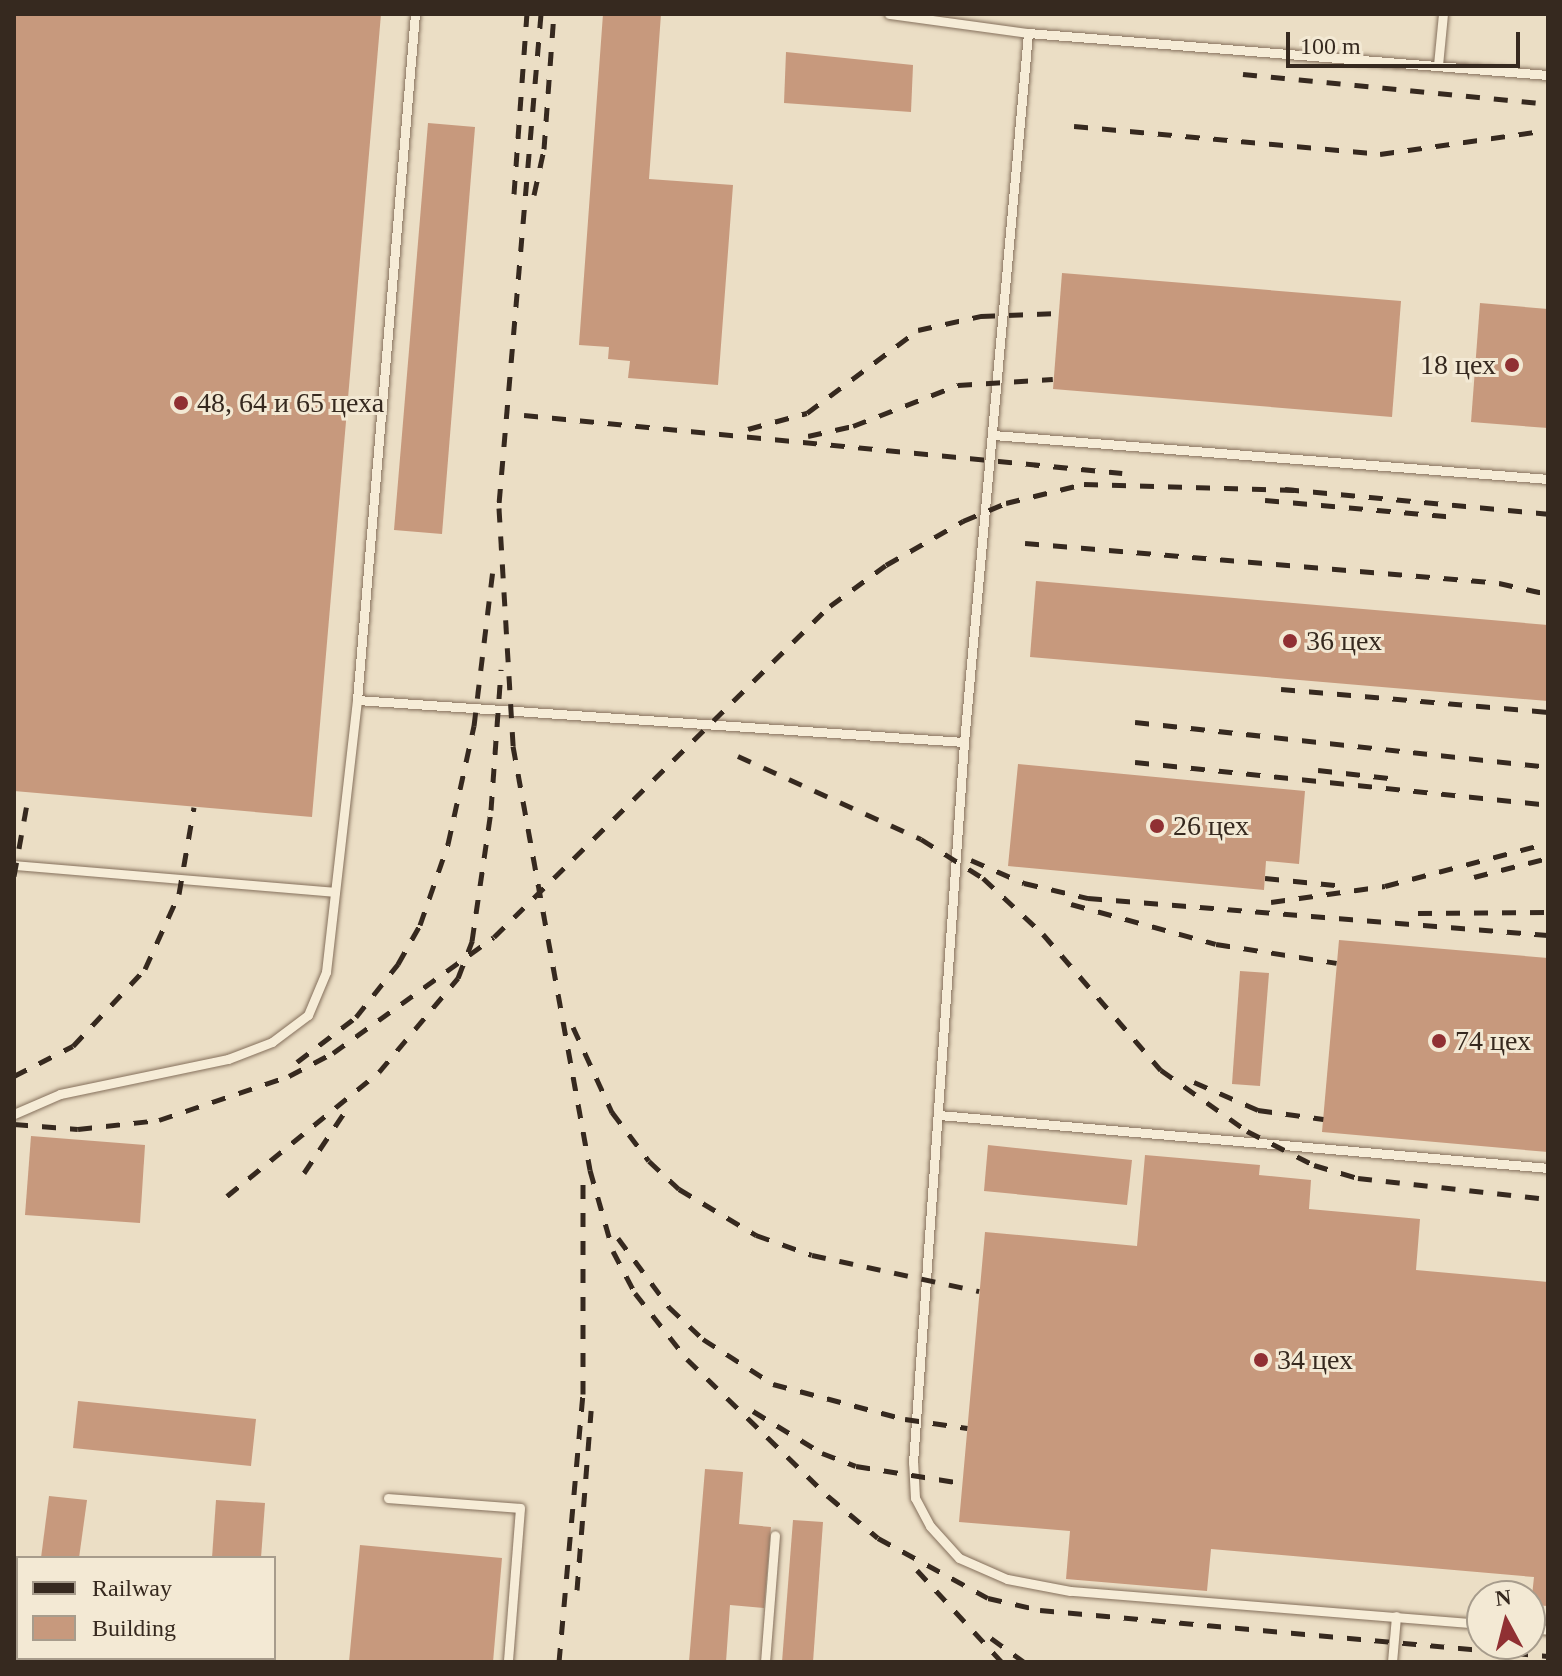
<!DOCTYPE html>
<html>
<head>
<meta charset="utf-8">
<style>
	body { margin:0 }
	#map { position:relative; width:1562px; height:1676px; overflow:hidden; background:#ebdec5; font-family:"Times New Roman",serif }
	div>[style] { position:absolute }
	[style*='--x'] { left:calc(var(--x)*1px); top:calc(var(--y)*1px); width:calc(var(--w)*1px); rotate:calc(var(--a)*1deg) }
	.building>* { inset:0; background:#c7997d }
	.roads { filter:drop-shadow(0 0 2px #85705c) drop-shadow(0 0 2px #85705c) }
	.service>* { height:9px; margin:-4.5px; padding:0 4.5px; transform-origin:4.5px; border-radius:4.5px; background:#f6ecd7 }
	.rail>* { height:5px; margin-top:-2.5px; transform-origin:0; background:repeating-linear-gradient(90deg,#36291f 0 14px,transparent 0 28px) }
	.dots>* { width:22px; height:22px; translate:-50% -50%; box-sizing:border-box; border:4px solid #f3e9d4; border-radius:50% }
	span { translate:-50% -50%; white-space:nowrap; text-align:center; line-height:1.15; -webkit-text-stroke:6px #f3e9d4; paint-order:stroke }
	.poi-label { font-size:28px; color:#36291f }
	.right { translate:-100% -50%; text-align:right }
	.left { translate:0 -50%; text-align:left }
	.frame { position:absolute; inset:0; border:16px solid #36291f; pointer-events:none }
	.legend { position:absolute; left:16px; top:1556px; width:260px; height:104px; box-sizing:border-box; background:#f3e9d4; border:2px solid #a79c8c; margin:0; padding:10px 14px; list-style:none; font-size:24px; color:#36291f }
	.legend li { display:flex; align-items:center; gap:16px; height:40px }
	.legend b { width:40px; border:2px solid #a79c8c }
	.north { position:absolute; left:1466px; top:1580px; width:80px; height:80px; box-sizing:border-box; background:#f3e9d4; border:2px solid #a79c8c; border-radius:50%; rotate:353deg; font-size:22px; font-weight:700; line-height:32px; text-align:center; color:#36291f }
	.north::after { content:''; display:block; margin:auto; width:28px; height:36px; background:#903033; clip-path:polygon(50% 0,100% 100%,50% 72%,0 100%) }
	.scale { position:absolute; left:1286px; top:32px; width:234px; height:36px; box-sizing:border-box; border:4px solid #36291f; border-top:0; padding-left:10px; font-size:24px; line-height:28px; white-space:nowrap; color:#36291f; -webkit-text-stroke:6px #f3e9d4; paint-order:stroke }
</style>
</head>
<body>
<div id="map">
	<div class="building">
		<div style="clip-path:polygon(14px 14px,381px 14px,312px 817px,14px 791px)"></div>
		<div style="clip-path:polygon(603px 14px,661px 14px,649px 179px,733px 185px,718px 385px,628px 378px,630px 361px,608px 359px,609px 347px,579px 345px)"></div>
		<div style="clip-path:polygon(786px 52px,913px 65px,911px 112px,784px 103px)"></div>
		<div style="clip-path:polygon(428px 123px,475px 127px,442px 534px,394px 530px)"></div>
		<div style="clip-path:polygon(1062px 273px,1401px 301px,1392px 417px,1053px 389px)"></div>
		<div style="clip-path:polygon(1480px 303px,1548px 309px,1548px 428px,1471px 422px)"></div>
		<div style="clip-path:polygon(1036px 581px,1548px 625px,1548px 701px,1030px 657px)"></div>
		<div style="clip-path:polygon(1018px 764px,1305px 791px,1299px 864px,1266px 861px,1264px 890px,1008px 866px)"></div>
		<div style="clip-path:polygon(1339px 940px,1548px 958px,1548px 1152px,1322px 1132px)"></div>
		<div style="clip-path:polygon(1240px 971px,1269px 973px,1260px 1086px,1232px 1084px)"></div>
		<div style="clip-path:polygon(31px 1136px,145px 1145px,140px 1223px,25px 1215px)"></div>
		<div style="clip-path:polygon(988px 1145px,1132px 1160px,1127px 1205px,984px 1191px)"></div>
		<div style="clip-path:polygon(1145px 1155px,1260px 1165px,1259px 1175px,1311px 1180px,1309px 1209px,1420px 1219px,1416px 1270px,1548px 1282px,1548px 1606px,1531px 1605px,1534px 1577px,1211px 1549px,1207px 1591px,1066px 1579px,1070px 1531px,959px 1522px,985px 1232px,1137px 1246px)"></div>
		<div style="clip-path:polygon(78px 1401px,256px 1419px,251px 1466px,73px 1448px)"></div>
		<div style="clip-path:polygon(705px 1469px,743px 1472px,739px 1524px,771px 1527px,764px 1608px,730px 1605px,726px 1662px,689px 1662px)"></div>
		<div style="clip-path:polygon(49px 1496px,87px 1500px,79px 1558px,41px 1558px)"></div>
		<div style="clip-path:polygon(216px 1500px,265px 1503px,261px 1558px,212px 1558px)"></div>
		<div style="clip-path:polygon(793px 1520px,823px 1522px,813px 1662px,782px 1662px)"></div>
		<div style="clip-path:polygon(360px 1545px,502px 1558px,493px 1662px,349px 1662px)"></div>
		<div style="clip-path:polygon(14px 1616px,18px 1658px,69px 1658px,69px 1662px,14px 1662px)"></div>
		<div style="clip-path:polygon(116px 1658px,255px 1658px,116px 1662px)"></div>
	</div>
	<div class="roads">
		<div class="service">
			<div style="--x:889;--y:14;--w:140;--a:7.8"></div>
			<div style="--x:1438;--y:65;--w:51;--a:-84.4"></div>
			<div style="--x:993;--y:435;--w:557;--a:4.53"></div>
			<div style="--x:357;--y:700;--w:608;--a:3.96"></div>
			<div style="--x:14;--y:865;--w:322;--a:4.8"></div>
			<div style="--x:14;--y:1114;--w:50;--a:-23.5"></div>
			<div style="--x:60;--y:1094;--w:172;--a:-11.8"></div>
			<div style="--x:228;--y:1059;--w:47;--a:-21.1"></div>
			<div style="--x:272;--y:1042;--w:45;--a:-36.9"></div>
			<div style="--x:308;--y:1015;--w:47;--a:-67.3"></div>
			<div style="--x:326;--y:972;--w:274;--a:-83.5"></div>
			<div style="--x:357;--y:700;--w:688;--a:-85.17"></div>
			<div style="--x:939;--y:1115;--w:611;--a:4.97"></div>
			<div style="--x:388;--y:1498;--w:132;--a:4.3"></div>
			<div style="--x:520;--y:1508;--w:154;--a:94.5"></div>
			<div style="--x:1482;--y:1624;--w:413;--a:-175.4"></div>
			<div style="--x:1070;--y:1591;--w:64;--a:-169.2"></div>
			<div style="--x:1007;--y:1579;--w:52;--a:-156.4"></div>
			<div style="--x:959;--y:1558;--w:43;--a:-132.2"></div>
			<div style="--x:930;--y:1526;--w:32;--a:-118"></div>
			<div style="--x:915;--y:1498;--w:35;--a:-93"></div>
			<div style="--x:913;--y:1463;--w:723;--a:-85.95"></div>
			<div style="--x:964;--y:742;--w:712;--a:-84.84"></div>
			<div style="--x:1028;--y:33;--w:522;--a:4.62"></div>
			<div style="--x:1530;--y:1628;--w:18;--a:6"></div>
			<div style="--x:765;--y:1662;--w:127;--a:-85.5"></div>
			<div style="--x:1392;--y:1662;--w:46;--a:-85"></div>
		</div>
	</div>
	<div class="rail">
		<div style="--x:541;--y:14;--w:496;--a:94.9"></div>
		<div style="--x:499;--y:508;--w:238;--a:86.6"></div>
		<div style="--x:513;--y:746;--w:431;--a:79.7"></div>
		<div style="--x:590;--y:1170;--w:84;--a:74.1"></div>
		<div style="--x:613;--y:1251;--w:47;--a:62.4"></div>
		<div style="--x:635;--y:1293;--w:84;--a:51.8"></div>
		<div style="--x:687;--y:1359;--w:197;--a:44.2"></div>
		<div style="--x:828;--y:1496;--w:65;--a:40"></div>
		<div style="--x:878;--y:1538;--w:125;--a:28.6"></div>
		<div style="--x:988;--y:1598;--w:53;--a:13"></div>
		<div style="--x:1040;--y:1610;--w:510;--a:5.17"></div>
		<div style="--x:1243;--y:74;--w:306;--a:5.6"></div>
		<div style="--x:1074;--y:126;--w:307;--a:5.2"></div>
		<div style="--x:1380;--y:154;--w:170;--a:-8.1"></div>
		<div style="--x:514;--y:194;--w:180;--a:-85.9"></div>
		<div style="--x:534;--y:195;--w:47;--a:-77.7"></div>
		<div style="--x:544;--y:149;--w:135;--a:-85.8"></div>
		<div style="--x:524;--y:415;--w:601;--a:5.54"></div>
		<div style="--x:748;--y:429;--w:61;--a:-15.2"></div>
		<div style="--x:807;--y:413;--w:139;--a:-36.8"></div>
		<div style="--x:918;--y:330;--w:65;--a:-12.5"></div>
		<div style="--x:981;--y:316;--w:78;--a:-2.2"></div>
		<div style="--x:808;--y:436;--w:46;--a:-12.5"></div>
		<div style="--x:853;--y:426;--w:113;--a:-21.3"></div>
		<div style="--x:958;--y:385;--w:95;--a:-3.6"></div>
		<div style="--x:1285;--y:489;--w:264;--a:5.4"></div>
		<div style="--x:1265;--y:500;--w:192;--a:5.1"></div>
		<div style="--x:1025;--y:543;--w:476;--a:4.8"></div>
		<div style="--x:1499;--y:583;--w:50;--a:12.7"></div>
		<div style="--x:1281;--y:689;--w:268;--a:4.9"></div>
		<div style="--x:1135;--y:722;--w:415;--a:6.2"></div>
		<div style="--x:738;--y:756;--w:201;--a:24.4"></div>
		<div style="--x:921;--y:839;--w:73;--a:32.2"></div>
		<div style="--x:983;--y:878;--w:82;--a:43"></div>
		<div style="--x:1043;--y:934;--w:180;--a:49.1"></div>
		<div style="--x:1161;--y:1070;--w:105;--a:35.3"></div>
		<div style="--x:1247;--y:1131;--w:75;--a:26.9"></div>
		<div style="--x:1314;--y:1165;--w:46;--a:16.5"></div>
		<div style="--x:1358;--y:1178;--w:191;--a:6.3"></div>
		<div style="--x:1135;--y:762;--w:415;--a:5.9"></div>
		<div style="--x:1318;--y:770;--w:71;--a:6.4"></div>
		<div style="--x:971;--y:860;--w:58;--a:23.5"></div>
		<div style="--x:1024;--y:883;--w:66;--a:13.2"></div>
		<div style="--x:1088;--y:898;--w:461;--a:4.6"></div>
		<div style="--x:14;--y:876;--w:84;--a:-79.8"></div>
		<div style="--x:1474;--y:877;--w:76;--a:-14.4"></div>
		<div style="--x:1265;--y:878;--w:80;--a:5.7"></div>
		<div style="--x:1271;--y:902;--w:115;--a:-8"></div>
		<div style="--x:1385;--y:886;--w:169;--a:-14.8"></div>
		<div style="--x:1071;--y:904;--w:150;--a:15.4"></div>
		<div style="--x:1216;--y:944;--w:122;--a:8.9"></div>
		<div style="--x:1418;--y:913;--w:130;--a:-0.4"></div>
		<div style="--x:573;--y:1027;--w:94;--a:65.4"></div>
		<div style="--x:612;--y:1112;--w:61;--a:52.9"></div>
		<div style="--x:649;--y:1161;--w:41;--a:43"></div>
		<div style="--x:679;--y:1189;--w:90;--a:30.9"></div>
		<div style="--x:756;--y:1235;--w:59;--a:19.7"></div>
		<div style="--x:812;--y:1255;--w:171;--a:12.2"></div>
		<div style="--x:297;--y:1062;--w:74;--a:-37.3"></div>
		<div style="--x:356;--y:1017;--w:68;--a:-51.6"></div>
		<div style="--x:398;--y:964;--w:45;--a:-60.6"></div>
		<div style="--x:420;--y:925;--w:86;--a:-70.9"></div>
		<div style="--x:448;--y:844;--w:121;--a:-77.6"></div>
		<div style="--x:474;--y:726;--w:166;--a:-83.1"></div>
		<div style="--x:14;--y:1076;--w:66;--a:-27"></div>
		<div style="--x:73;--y:1046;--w:105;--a:-46.9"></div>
		<div style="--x:145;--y:969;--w:82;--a:-65.6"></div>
		<div style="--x:179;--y:894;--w:88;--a:-80.2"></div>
		<div style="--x:1194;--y:1082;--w:70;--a:23.6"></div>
		<div style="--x:1258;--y:1110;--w:66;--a:7.9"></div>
		<div style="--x:14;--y:1124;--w:64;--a:4.5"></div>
		<div style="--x:78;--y:1129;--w:81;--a:-6.3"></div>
		<div style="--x:159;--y:1120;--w:137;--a:-18.7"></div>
		<div style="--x:289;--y:1076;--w:50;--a:-27.6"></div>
		<div style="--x:333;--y:1053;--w:198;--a:-35.8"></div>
		<div style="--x:494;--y:937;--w:472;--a:-44.6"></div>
		<div style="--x:830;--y:606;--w:69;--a:-36.2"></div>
		<div style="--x:886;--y:565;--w:89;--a:-29.7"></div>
		<div style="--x:963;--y:521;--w:47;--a:-22.7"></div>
		<div style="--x:1006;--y:503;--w:80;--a:-13.7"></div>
		<div style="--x:1084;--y:484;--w:213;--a:1.6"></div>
		<div style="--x:304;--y:1173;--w:83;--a:-56.3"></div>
		<div style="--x:227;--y:1196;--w:196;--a:-39.2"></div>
		<div style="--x:379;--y:1072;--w:123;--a:-50"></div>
		<div style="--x:458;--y:978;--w:40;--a:-69"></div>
		<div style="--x:472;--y:941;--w:132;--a:-81.7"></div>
		<div style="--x:491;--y:810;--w:141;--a:-85.9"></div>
		<div style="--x:618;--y:1238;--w:86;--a:53.5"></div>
		<div style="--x:669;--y:1307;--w:47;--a:43.3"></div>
		<div style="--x:703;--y:1339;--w:83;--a:32.7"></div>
		<div style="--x:773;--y:1384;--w:137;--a:14.9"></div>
		<div style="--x:905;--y:1419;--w:63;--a:8.3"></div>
		<div style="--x:753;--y:1411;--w:81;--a:31.3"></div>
		<div style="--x:822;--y:1453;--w:36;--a:21"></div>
		<div style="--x:856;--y:1466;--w:107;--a:9.1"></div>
		<div style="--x:917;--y:1570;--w:125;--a:47.3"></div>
		<div style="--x:577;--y:1590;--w:180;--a:-85.5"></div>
		<div style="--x:991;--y:1638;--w:41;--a:36"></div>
		<div style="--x:559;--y:1662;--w:269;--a:-84.9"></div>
		<div style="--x:583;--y:1394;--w:221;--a:-90"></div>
	</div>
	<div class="dots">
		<div style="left:1512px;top:365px;background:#903033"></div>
		<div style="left:181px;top:403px;background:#903033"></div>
		<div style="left:1290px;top:641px;background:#903033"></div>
		<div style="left:1157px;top:826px;background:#903033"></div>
		<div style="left:1439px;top:1041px;background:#903033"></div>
		<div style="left:1261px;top:1360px;background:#903033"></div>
	</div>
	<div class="poi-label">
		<span class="right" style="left:1496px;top:365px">18 цех</span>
		<span class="left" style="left:197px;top:403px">48, 64 и 65 цеха</span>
		<span class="left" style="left:1306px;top:641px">36 цех</span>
		<span class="left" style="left:1173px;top:826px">26 цех</span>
		<span class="left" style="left:1455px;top:1041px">74 цех</span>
		<span class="left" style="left:1277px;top:1360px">34 цех</span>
	</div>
	<div class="frame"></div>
	<ul class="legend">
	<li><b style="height:10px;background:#36291f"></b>Railway</li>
	<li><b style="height:22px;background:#c7997d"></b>Building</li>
	</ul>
	<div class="north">N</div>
	<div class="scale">100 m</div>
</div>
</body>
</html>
